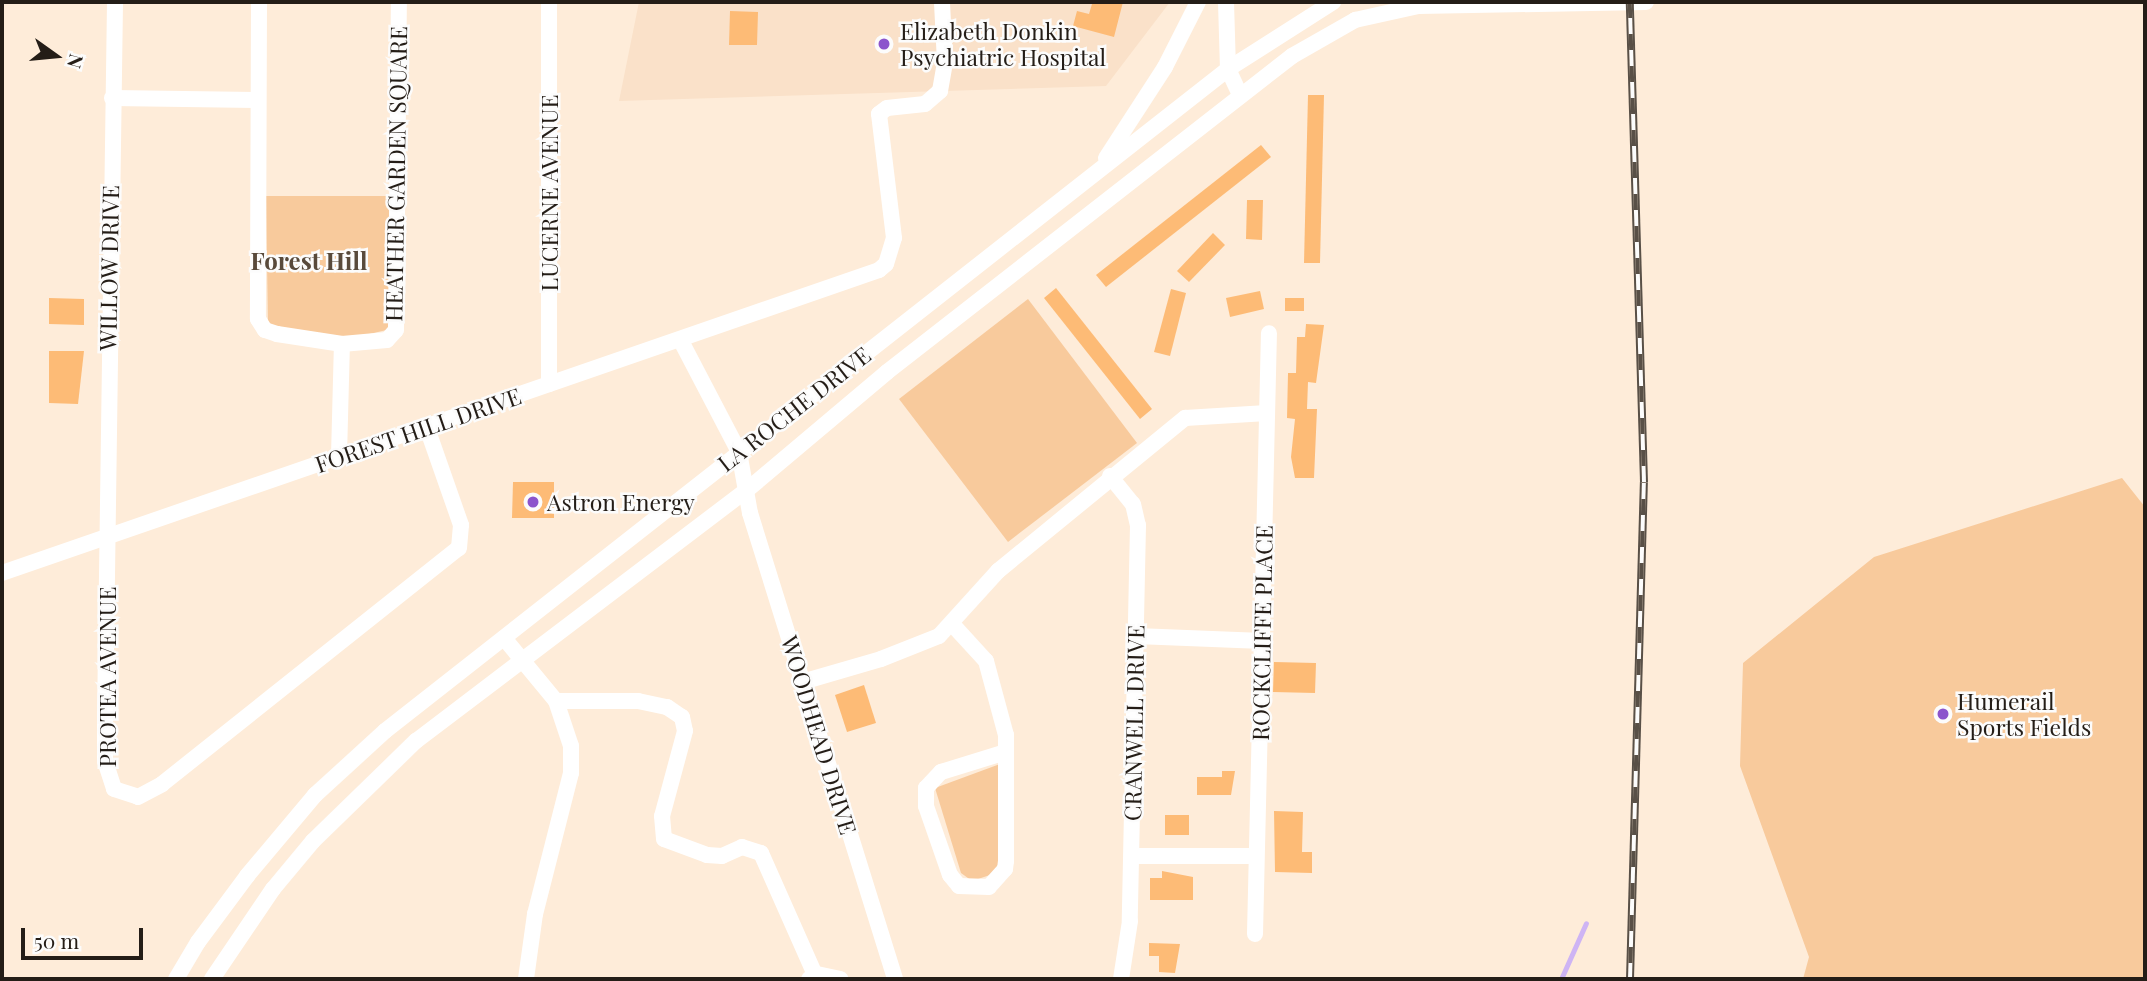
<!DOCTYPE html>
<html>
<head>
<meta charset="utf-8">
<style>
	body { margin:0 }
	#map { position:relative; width:2147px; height:981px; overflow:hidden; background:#feecd9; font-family:"Playfair Display",serif }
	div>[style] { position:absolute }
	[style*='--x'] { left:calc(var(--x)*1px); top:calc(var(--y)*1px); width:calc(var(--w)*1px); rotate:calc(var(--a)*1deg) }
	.built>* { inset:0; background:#fae1c9 }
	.green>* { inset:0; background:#f8ca9c }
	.stream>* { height:5px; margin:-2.5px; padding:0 2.5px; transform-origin:2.5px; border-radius:2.5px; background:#ceb4f4 }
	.building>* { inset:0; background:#fdbb76 }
	.minor>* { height:16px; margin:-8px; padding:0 8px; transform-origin:8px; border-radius:8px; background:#fff }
	.rail>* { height:8px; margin-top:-4px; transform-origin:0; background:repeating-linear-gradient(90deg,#fcfcfc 0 16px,#595047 0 32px); box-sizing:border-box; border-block:2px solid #595047 }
	.dots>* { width:19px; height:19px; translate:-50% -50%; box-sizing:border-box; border:4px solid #fcfcfc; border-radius:50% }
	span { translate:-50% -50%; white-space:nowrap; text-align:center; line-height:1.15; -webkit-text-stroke:5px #fcfcfc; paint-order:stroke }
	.poi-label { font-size:23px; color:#241d17 }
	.left { translate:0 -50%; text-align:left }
	.street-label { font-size:23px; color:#241d17 }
	.neighbourhood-label { font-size:24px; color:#594a3b; font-weight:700 }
	.frame { position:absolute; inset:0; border:4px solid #241d17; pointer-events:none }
	.north { position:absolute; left:21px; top:21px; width:70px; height:70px; -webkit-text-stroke:5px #fcfcfc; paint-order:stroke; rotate:105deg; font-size:19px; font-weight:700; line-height:28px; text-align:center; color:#241d17 }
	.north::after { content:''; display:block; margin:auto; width:24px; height:32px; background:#241d17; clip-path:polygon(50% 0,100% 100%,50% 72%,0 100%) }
	.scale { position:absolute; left:21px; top:928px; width:122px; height:32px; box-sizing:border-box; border:4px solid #241d17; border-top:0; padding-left:9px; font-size:21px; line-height:24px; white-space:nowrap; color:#241d17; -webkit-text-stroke:5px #fcfcfc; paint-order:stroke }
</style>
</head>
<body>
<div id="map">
	<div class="built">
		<div style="clip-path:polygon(639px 2px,1170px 2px,1106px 86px,619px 101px)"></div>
	</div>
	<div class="green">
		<div style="clip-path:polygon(266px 196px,395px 196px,391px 329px,343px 340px,268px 327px)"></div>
		<div style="clip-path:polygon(1028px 299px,1137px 443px,1008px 542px,899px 399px)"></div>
		<div style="clip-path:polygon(2122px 478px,2145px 507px,2145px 979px,1803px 979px,1809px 957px,1740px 766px,1743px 663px,1874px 557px)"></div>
		<div style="clip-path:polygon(1000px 764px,999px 872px,972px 881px,961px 873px,935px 788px)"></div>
	</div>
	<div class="stream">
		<div style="--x:1561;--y:979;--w:61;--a:-65.9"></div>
	</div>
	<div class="building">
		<div style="clip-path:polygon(1098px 2px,1123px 2px,1114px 37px,1073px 26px,1077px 11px,1089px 14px,1092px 4px)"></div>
		<div style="clip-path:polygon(730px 11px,758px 12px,757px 45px,729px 45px)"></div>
		<div style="clip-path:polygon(1308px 95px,1324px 95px,1320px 263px,1304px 263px)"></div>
		<div style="clip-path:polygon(1261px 145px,1271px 157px,1106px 287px,1096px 275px)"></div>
		<div style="clip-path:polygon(1247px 200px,1263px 200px,1262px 240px,1246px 239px)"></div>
		<div style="clip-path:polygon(1213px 233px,1225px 245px,1189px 282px,1177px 271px)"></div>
		<div style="clip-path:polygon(1056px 288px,1152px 409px,1140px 419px,1044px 298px)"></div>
		<div style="clip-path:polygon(1171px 289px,1186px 293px,1170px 356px,1154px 352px)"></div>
		<div style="clip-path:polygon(1260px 291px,1264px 309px,1230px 317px,1226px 298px)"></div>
		<div style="clip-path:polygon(49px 298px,84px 299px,84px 325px,49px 324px)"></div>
		<div style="clip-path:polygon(1285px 298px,1304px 298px,1304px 311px,1285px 311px)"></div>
		<div style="clip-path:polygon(1306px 324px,1324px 325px,1316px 383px,1308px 382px,1307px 409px,1317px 409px,1314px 478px,1295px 478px,1291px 457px,1295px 419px,1287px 418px,1288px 373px,1296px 373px,1297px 337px,1305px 337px)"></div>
		<div style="clip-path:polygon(49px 351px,84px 351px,78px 404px,49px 403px)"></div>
		<div style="clip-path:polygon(513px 482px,554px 482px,554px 518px,512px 518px)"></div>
		<div style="clip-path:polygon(1274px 662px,1316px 663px,1315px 693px,1273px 692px)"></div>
		<div style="clip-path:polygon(864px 685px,876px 723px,847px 732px,835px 695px)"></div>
		<div style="clip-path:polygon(1222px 771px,1235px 771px,1231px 795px,1197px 795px,1197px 777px,1222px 777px)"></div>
		<div style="clip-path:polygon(1274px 811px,1303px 812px,1302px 852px,1312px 852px,1312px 873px,1275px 872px)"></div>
		<div style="clip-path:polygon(1165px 815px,1189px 815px,1189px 835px,1165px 835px)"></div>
		<div style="clip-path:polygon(1162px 871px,1193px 877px,1193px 900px,1150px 900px,1150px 878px,1162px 878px)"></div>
		<div style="clip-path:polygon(1149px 943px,1180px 944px,1175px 973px,1159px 972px,1159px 956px,1149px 956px)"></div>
	</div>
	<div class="minor">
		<div style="--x:115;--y:2;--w:713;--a:90.8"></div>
		<div style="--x:105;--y:715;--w:46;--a:90"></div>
		<div style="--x:105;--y:761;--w:29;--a:72"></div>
		<div style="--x:114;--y:789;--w:25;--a:18"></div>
		<div style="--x:138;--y:797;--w:27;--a:-28"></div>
		<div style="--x:162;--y:784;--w:379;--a:-38.5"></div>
		<div style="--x:459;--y:548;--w:23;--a:-85"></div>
		<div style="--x:461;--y:525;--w:103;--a:-109.3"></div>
		<div style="--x:259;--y:2;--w:317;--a:90.2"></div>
		<div style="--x:258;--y:319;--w:13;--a:58"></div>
		<div style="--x:265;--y:330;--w:13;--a:18"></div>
		<div style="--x:277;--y:334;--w:66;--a:8.7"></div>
		<div style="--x:342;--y:344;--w:45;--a:-5.1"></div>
		<div style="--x:387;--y:340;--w:13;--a:-48"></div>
		<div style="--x:396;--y:330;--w:328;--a:-89.5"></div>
		<div style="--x:1226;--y:2;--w:67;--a:88.3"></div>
		<div style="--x:1228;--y:69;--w:29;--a:65"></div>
		<div style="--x:112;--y:98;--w:146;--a:0.8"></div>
		<div style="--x:1106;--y:158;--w:108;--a:-57"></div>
		<div style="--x:1165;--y:67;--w:73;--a:-63.1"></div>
		<div style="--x:681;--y:341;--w:125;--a:62.4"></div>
		<div style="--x:739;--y:452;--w:62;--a:79.8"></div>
		<div style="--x:750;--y:513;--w:488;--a:72.7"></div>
		<div style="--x:549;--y:384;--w:382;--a:-90"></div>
		<div style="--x:339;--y:456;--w:112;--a:-88.5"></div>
		<div style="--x:1110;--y:476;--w:36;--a:51"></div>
		<div style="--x:1133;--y:504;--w:22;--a:77"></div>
		<div style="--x:1138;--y:525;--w:396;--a:91.2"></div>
		<div style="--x:1130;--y:921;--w:59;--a:98.8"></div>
		<div style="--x:2;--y:573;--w:928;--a:-19.06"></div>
		<div style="--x:879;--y:270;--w:9;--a:-41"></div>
		<div style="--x:886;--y:264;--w:27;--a:-73"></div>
		<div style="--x:894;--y:238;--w:125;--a:-96.9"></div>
		<div style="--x:879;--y:114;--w:10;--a:-37"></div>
		<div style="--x:887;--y:108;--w:38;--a:-6"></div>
		<div style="--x:925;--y:104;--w:20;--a:-41"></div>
		<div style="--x:940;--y:91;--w:29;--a:-80"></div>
		<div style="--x:945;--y:62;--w:60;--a:-92.9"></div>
		<div style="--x:953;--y:625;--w:49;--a:47.5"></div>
		<div style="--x:986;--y:661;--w:77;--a:74.9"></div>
		<div style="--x:1006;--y:735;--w:126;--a:90"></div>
		<div style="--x:1006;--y:861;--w:8;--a:97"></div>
		<div style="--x:1005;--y:869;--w:24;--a:132"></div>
		<div style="--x:989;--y:887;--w:30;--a:-178"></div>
		<div style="--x:959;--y:886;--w:14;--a:-129"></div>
		<div style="--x:950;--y:875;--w:73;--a:-109.2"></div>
		<div style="--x:926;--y:806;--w:18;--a:-90"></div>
		<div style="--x:926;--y:788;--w:22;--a:-47"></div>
		<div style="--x:941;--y:772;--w:68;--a:-17.1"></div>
		<div style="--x:1136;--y:636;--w:127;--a:2.3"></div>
		<div style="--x:504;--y:638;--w:82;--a:50.5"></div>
		<div style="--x:556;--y:701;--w:47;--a:71.6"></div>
		<div style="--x:571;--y:746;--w:27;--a:90"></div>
		<div style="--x:571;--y:773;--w:146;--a:104.3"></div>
		<div style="--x:535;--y:914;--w:66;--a:97.9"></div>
		<div style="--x:802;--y:682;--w:82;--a:-16.2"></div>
		<div style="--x:881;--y:659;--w:62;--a:-21.6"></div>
		<div style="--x:939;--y:636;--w:88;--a:-47.8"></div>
		<div style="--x:998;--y:571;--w:242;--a:-39.3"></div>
		<div style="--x:1185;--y:418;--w:82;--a:-3.5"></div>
		<div style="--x:556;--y:701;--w:82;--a:0"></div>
		<div style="--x:638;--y:701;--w:30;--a:12"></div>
		<div style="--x:667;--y:707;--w:18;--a:34"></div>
		<div style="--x:682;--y:717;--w:14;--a:78"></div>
		<div style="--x:685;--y:731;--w:88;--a:105.1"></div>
		<div style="--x:662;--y:816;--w:23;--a:85"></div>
		<div style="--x:664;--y:839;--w:46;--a:20.4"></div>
		<div style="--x:707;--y:855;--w:15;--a:4"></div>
		<div style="--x:722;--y:856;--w:22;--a:-24"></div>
		<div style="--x:742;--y:847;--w:20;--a:18"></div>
		<div style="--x:761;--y:853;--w:133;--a:66.1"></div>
		<div style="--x:1132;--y:856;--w:124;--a:0"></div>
		<div style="--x:1255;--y:934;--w:601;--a:-88.67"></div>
		<div style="--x:176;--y:979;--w:43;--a:-59.3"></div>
		<div style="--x:198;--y:942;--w:82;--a:-53.4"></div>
		<div style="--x:247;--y:876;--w:106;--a:-50"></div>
		<div style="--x:315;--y:795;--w:95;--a:-42.4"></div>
		<div style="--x:385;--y:731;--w:1072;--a:-38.14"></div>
		<div style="--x:1228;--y:69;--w:125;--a:-32.5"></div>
		<div style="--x:212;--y:979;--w:109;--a:-55.9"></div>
		<div style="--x:273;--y:889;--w:62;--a:-50.2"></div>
		<div style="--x:313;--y:841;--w:144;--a:-44.2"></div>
		<div style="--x:416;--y:741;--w:415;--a:-37.2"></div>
		<div style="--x:747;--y:490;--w:183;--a:-40.1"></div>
		<div style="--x:887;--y:372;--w:514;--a:-37.96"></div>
		<div style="--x:1292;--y:56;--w:73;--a:-29.7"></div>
		<div style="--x:1355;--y:20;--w:65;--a:-12.5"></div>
		<div style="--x:1418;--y:6;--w:228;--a:-1"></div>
		<div style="--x:809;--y:979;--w:9;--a:-32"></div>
		<div style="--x:817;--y:974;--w:24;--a:12"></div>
	</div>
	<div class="rail">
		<div style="--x:1630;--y:979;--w:497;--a:-88.4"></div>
		<div style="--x:1644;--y:482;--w:480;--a:-91.7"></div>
	</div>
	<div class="dots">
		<div style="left:884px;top:44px;background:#8c54cc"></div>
		<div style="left:533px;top:502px;background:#8c54cc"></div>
		<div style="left:1943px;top:714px;background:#8c54cc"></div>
	</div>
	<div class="poi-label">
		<span class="left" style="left:900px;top:44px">Elizabeth Donkin<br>Psychiatric Hospital</span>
		<span class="left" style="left:547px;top:502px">Astron Energy</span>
		<span class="left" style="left:1957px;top:714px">Humerail<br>Sports Fields</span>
	</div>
	<div class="street-label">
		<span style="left:396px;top:174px;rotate:-89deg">HEATHER GARDEN SQUARE</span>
		<span style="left:549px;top:193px;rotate:-90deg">LUCERNE AVENUE</span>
		<span style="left:109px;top:268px;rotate:-89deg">WILLOW DRIVE</span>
		<span style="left:794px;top:409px;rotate:-38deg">LA ROCHE DRIVE</span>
		<span style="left:418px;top:430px;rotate:-19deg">FOREST HILL DRIVE</span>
		<span style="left:1262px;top:633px;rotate:-89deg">ROCKCLIFFE PLACE</span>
		<span style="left:107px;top:677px;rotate:-90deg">PROTEA AVENUE</span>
		<span style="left:1134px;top:723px;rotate:-89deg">CRANWELL DRIVE</span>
		<span style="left:819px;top:735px;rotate:73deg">WOODHEAD DRIVE</span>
	</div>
	<div class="neighbourhood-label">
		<span style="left:309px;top:261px">Forest Hill</span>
	</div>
	<div class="frame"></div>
	<div class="north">N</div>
	<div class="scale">50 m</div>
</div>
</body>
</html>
